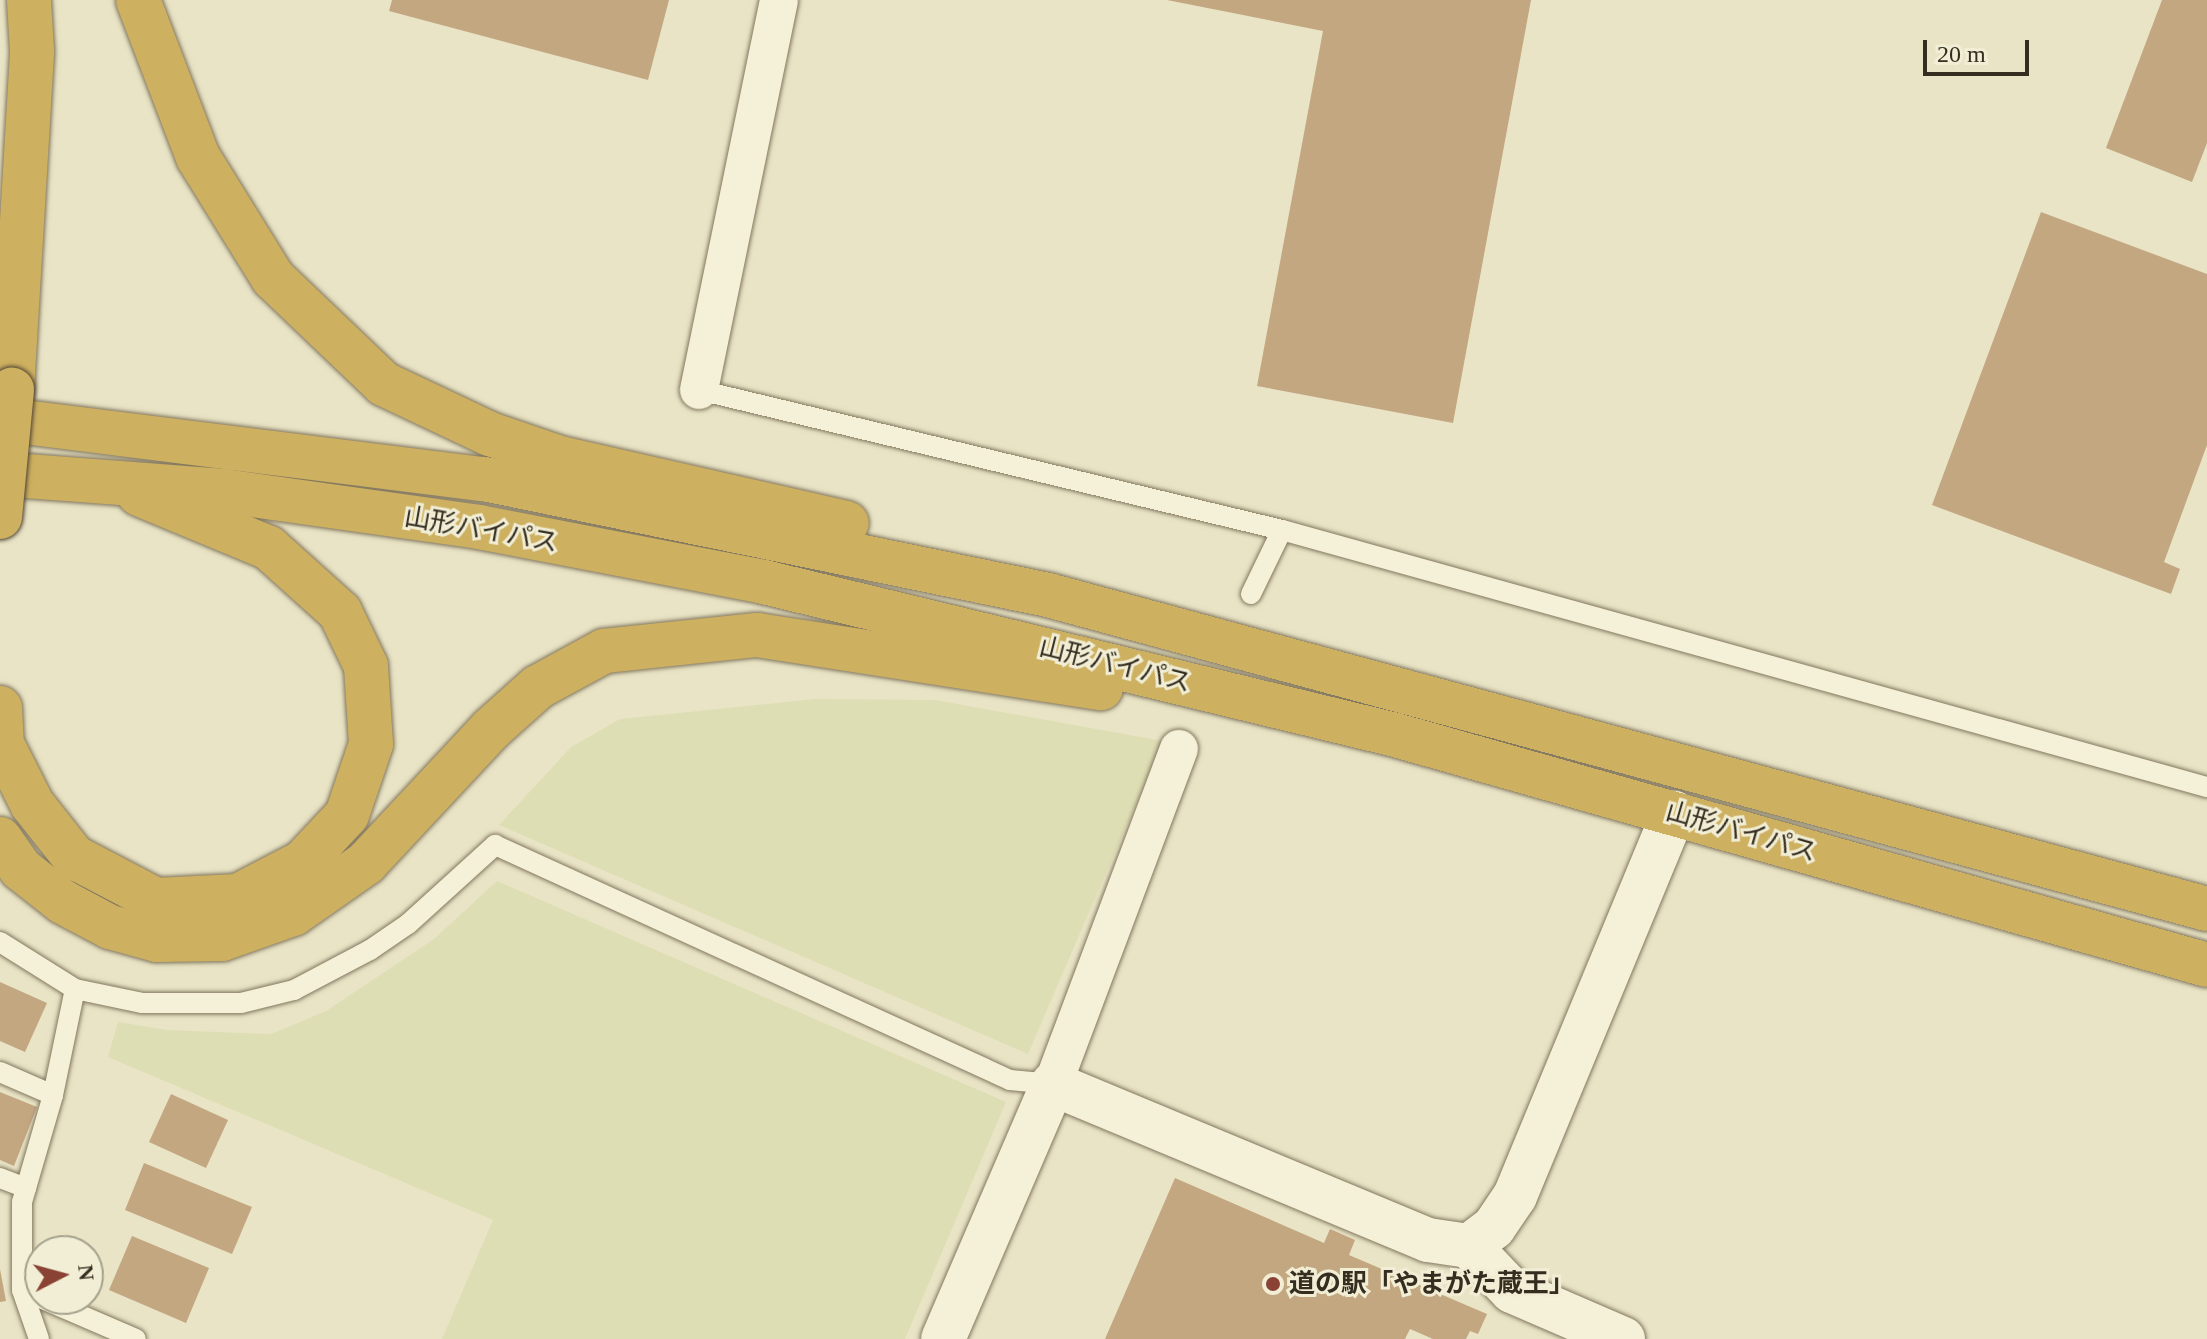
<!DOCTYPE html>
<html>
<head>
<meta charset="utf-8">
<style>
	body { margin:0 }
	#map { position:relative; width:2207px; height:1339px; overflow:hidden; background:#e9e4c6; font-family:"Times New Roman","Noto Sans JP",serif }
	div>[style] { position:absolute }
	[style*='--x'] { left:calc(var(--x)*1px); top:calc(var(--y)*1px); width:calc(var(--w)*1px); rotate:calc(var(--a)*1deg) }
	.farmland>* { inset:0; background:#dedeb5 }
	.building>* { inset:0; background:#c3a781 }
	.roads { filter:drop-shadow(0 0 2px #82775e) drop-shadow(0 0 2px #82775e) }
	.lane>* { height:20px; margin:-10px; padding:0 10px; transform-origin:10px; border-radius:10px; background:#f5f1d9 }
	.street>* { height:38px; margin:-19px; padding:0 19px; transform-origin:19px; border-radius:19px; background:#f5f1d9 }
	.secondary>* { height:44px; margin:-22px; padding:0 22px; transform-origin:22px; border-radius:22px; background:#f5f1d9 }
	.highway>* { height:44px; margin:-22px; padding:0 22px; transform-origin:22px; border-radius:22px; background:#ceb061 }
	.bridges { filter:drop-shadow(0 0 2px #514532) drop-shadow(0 0 2px #514532) }
	.highway-bridge>* { height:44px; margin:-22px; padding:0 22px; transform-origin:22px; border-radius:22px; background:#ceb061 }
	.dots>* { width:22px; height:22px; translate:-50% -50%; box-sizing:border-box; border:4px solid #f1eed5; border-radius:50% }
	span { translate:-50% -50%; white-space:nowrap; text-align:center; line-height:1.15; -webkit-text-stroke:6px #f1eed5; paint-order:stroke }
	.street-label { font-size:26px; color:#342d20 }
	.poi-label { font-size:26px; color:#342d20; font-weight:700 }
	.left { translate:0 -50%; text-align:left }
	.north { position:absolute; left:24px; top:1235px; width:80px; height:80px; box-sizing:border-box; background:#f1eed5; border:2px solid #a5a18d; border-radius:50%; rotate:84deg; font-size:22px; font-weight:700; line-height:32px; text-align:center; color:#342d20 }
	.north::after { content:''; display:block; margin:auto; width:28px; height:36px; background:#8a4235; clip-path:polygon(50% 0,100% 100%,50% 72%,0 100%) }
	.scale { position:absolute; left:1923px; top:40px; width:106px; height:36px; box-sizing:border-box; border:4px solid #342d20; border-top:0; padding-left:10px; font-size:24px; line-height:28px; white-space:nowrap; color:#342d20; -webkit-text-stroke:6px #f1eed5; paint-order:stroke }
</style>
</head>
<body>
<div id="map">
	<div class="farmland">
		<div style="clip-path:polygon(815px 699px,935px 700px,1163px 741px,1028px 1054px,499px 825px,571px 747px,620px 719px)"></div>
		<div style="clip-path:polygon(497px 881px,1006px 1102px,905px 1339px,442px 1339px,493px 1220px,108px 1057px,118px 1022px,167px 1030px,271px 1034px,326px 1011px,434px 939px)"></div>
	</div>
	<div class="building">
		<div style="clip-path:polygon(392px 0,669px 0,648px 80px,389px 11px)"></div>
		<div style="clip-path:polygon(1167px 0,1531px 0,1453px 423px,1257px 386px,1323px 31px)"></div>
		<div style="clip-path:polygon(2162px 0,2207px 0,2207px 143px,2192px 182px,2106px 148px)"></div>
		<div style="clip-path:polygon(2041px 212px,2207px 274px,2207px 445px,2164px 562px,2180px 569px,2171px 594px,1932px 505px)"></div>
		<div style="clip-path:polygon(0 982px,47px 1003px,25px 1052px,0 1041px)"></div>
		<div style="clip-path:polygon(0 1092px,37px 1107px,14px 1166px,0 1160px)"></div>
		<div style="clip-path:polygon(171px 1094px,228px 1120px,206px 1168px,149px 1142px)"></div>
		<div style="clip-path:polygon(144px 1163px,252px 1207px,232px 1254px,125px 1210px)"></div>
		<div style="clip-path:polygon(1175px 1178px,1324px 1243px,1330px 1229px,1355px 1240px,1349px 1255px,1487px 1314px,1478px 1334px,1470px 1331px,1466px 1339px,1433px 1339px,1410px 1329px,1405px 1339px,1105px 1339px)"></div>
		<div style="clip-path:polygon(132px 1236px,209px 1268px,186px 1323px,109px 1290px)"></div>
		<div style="clip-path:polygon(0 1269px,6px 1301px,0 1302px)"></div>
	</div>
	<div class="roads">
		<div class="lane">
			<div style="--x:699;--y:390;--w:600;--a:13.5"></div>
			<div style="--x:1282;--y:530;--w:960;--a:15.53"></div>
			<div style="--x:1251;--y:594;--w:71;--a:-64.2"></div>
			<div style="--x:0;--y:942;--w:89;--a:32.1"></div>
			<div style="--x:75;--y:989;--w:68;--a:11.8"></div>
			<div style="--x:142;--y:1003;--w:99;--a:0"></div>
			<div style="--x:241;--y:1003;--w:55;--a:-13.8"></div>
			<div style="--x:294;--y:990;--w:86;--a:-27.8"></div>
			<div style="--x:370;--y:950;--w:46;--a:-34.4"></div>
			<div style="--x:408;--y:924;--w:118;--a:-42.2"></div>
			<div style="--x:495;--y:845;--w:566;--a:24.53"></div>
			<div style="--x:1010;--y:1080;--w:43;--a:5.3"></div>
			<div style="--x:0;--y:1072;--w:58;--a:23.5"></div>
			<div style="--x:0;--y:1178;--w:28;--a:21"></div>
			<div style="--x:43;--y:1299;--w:101;--a:23.3"></div>
			<div style="--x:39;--y:1339;--w:52;--a:-109.1"></div>
			<div style="--x:22;--y:1290;--w:88;--a:-90"></div>
			<div style="--x:22;--y:1202;--w:111;--a:-73.8"></div>
			<div style="--x:53;--y:1095;--w:108;--a:-78.3"></div>
		</div>
		<div class="street">
			<div style="--x:699;--y:390;--w:398;--a:-78.4"></div>
			<div style="--x:1053;--y:1084;--w:358;--a:-69.4"></div>
		</div>
		<div class="secondary">
			<div style="--x:1469;--y:1246;--w:62;--a:46.3"></div>
			<div style="--x:1512;--y:1291;--w:121;--a:23.4"></div>
			<div style="--x:943;--y:1339;--w:278;--a:-66.7"></div>
			<div style="--x:1053;--y:1084;--w:406;--a:22.6"></div>
			<div style="--x:1428;--y:1240;--w:41;--a:8.3"></div>
			<div style="--x:1469;--y:1246;--w:31;--a:-37"></div>
			<div style="--x:1494;--y:1227;--w:37;--a:-56"></div>
			<div style="--x:1515;--y:1196;--w:415;--a:-67.5"></div>
		</div>
		<div class="highway">
			<div style="--x:138;--y:0;--w:168;--a:69.1"></div>
			<div style="--x:198;--y:157;--w:142;--a:58.2"></div>
			<div style="--x:273;--y:278;--w:153;--a:43.7"></div>
			<div style="--x:384;--y:384;--w:117;--a:25.3"></div>
			<div style="--x:490;--y:434;--w:74;--a:18.9"></div>
			<div style="--x:560;--y:458;--w:294;--a:12.8"></div>
			<div style="--x:12;--y:390;--w:340;--a:-86.6"></div>
			<div style="--x:32;--y:51;--w:51;--a:-93.4"></div>
			<div style="--x:0;--y:419;--w:488;--a:7.1"></div>
			<div style="--x:484;--y:479;--w:576;--a:11.62"></div>
			<div style="--x:1048;--y:595;--w:1201;--a:15.16"></div>
			<div style="--x:0;--y:474;--w:225;--a:4.3"></div>
			<div style="--x:224;--y:491;--w:258;--a:8"></div>
			<div style="--x:479;--y:527;--w:290;--a:10.9"></div>
			<div style="--x:764;--y:582;--w:646;--a:13.61"></div>
			<div style="--x:1392;--y:734;--w:847;--a:15.82"></div>
			<div style="--x:0;--y:708;--w:36;--a:87"></div>
			<div style="--x:2;--y:744;--w:67;--a:63.4"></div>
			<div style="--x:32;--y:804;--w:68;--a:51.6"></div>
			<div style="--x:74;--y:857;--w:93;--a:27.7"></div>
			<div style="--x:156;--y:900;--w:82;--a:-2.8"></div>
			<div style="--x:238;--y:896;--w:73;--a:-27.6"></div>
			<div style="--x:303;--y:862;--w:64;--a:-46.9"></div>
			<div style="--x:347;--y:815;--w:75;--a:-71.3"></div>
			<div style="--x:371;--y:744;--w:78;--a:-93.7"></div>
			<div style="--x:366;--y:666;--w:60;--a:-115.7"></div>
			<div style="--x:340;--y:612;--w:96;--a:-138"></div>
			<div style="--x:269;--y:548;--w:141;--a:-157.4"></div>
			<div style="--x:0;--y:839;--w:37;--a:55"></div>
			<div style="--x:21;--y:869;--w:53;--a:38.2"></div>
			<div style="--x:63;--y:902;--w:53;--a:28"></div>
			<div style="--x:110;--y:927;--w:49;--a:15.5"></div>
			<div style="--x:157;--y:940;--w:65;--a:-0.9"></div>
			<div style="--x:222;--y:939;--w:75;--a:-19.4"></div>
			<div style="--x:293;--y:914;--w:89;--a:-34.9"></div>
			<div style="--x:366;--y:863;--w:183;--a:-47"></div>
			<div style="--x:491;--y:729;--w:63;--a:-41.8"></div>
			<div style="--x:538;--y:687;--w:75;--a:-28.6"></div>
			<div style="--x:604;--y:651;--w:154;--a:-6"></div>
			<div style="--x:757;--y:635;--w:348;--a:8.8"></div>
		</div>
	</div>
	<div class="bridges">
		<div class="highway-bridge">
			<div style="--x:0;--y:517;--w:128;--a:-84.6"></div>
		</div>
	</div>
	<div class="dots">
		<div style="left:1273px;top:1284px;background:#8a4235"></div>
	</div>
	<div class="street-label">
		<span style="left:481px;top:530px;rotate:10deg">山形バイパス</span>
		<span style="left:1115px;top:665px;rotate:14deg">山形バイパス</span>
		<span style="left:1741px;top:832px;rotate:16deg">山形バイパス</span>
	</div>
	<div class="poi-label">
		<span class="left" style="left:1289px;top:1284px">道の駅「やまがた蔵王」</span>
	</div>
	<div class="north">N</div>
	<div class="scale">20 m</div>
</div>
</body>
</html>
